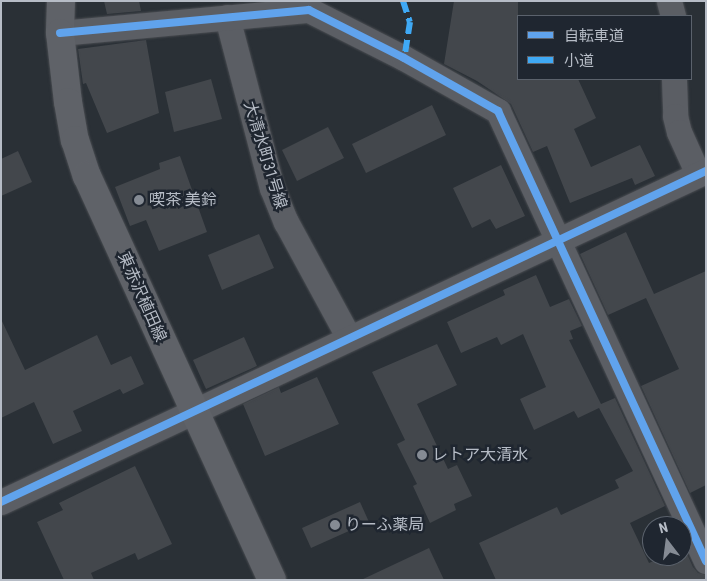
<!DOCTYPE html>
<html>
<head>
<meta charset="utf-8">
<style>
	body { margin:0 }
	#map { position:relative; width:707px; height:581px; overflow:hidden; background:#2a3036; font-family:"Roboto Condensed","Noto Sans JP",sans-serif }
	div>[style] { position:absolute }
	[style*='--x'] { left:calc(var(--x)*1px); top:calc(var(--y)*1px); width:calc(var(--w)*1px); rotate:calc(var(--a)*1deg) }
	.building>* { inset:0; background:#43474c }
	.roads { filter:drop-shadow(0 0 1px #494c51) drop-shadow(0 0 1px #494c51) }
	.street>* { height:25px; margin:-12.5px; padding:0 12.5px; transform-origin:12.5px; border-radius:12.5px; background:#5b5e64 }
	.secondary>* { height:28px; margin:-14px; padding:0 14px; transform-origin:14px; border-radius:14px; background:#5f6268 }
	.quiet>* { height:6px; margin-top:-3px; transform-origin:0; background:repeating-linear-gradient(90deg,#3fa9f5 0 12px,transparent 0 18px) }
	.cycleway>* { height:8px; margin:-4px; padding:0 4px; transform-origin:4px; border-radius:4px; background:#60a3ed }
	.dots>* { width:14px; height:14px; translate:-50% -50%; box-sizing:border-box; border:2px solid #1f2630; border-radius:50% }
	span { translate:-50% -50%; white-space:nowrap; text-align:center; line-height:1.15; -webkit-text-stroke:5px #1f2630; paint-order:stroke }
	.street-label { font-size:16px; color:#b6bcc6 }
	.poi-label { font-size:16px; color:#b6bcc6 }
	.left { translate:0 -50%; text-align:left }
	.frame { position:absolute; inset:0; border:2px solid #b6bcc6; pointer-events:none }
	.legend { position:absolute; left:517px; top:15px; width:175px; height:65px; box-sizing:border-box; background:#1f2630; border:1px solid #5b626c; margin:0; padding:6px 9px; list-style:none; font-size:15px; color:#b6bcc6 }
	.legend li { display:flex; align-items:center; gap:10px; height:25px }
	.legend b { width:25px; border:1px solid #5b626c }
	.north { position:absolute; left:642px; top:516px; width:50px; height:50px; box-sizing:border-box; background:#1f2630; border:1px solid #5b626c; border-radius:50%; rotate:345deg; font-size:14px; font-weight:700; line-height:20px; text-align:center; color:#b6bcc6 }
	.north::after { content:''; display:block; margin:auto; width:18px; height:22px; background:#858b94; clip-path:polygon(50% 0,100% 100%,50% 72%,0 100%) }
</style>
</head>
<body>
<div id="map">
	<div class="building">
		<div style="clip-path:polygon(104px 1px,139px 1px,141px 11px,107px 14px)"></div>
		<div style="clip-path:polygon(454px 1px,518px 1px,518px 79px,578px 79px,596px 118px,574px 129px,591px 167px,640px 145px,655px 176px,635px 185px,632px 178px,570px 203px,547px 146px,533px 152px,511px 104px,477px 81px,444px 64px)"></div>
		<div style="clip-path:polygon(146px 40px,159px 113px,107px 133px,86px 83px,83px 84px,78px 49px)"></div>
		<div style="clip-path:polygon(211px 79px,222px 119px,174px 132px,165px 92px)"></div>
		<div style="clip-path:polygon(432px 105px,446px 135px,366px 173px,352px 144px)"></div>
		<div style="clip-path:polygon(328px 127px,344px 158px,297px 181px,282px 150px)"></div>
		<div style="clip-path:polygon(18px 151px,32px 182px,1px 196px,1px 159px)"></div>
		<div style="clip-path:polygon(180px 156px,207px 232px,159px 251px,146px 220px,130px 226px,115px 187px,160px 169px,159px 163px)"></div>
		<div style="clip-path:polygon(501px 165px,525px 216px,496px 229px,490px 219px,472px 228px,453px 188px)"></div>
		<div style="clip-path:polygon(626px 232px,654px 294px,706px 271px,706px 485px,690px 493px,641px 386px,679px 369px,646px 298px,608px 315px,580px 254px)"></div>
		<div style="clip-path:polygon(259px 234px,274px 268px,222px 290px,208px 255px)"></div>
		<div style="clip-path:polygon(536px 275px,550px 307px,569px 299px,582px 326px,570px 331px,573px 339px,569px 340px,601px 404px,615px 398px,665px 506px,630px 523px,649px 563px,665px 556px,682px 556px,682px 543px,693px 567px,698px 573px,706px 575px,706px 580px,496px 580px,479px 543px,557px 507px,561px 515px,619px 488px,615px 480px,633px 471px,599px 408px,578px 418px,574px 411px,534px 430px,520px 399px,546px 387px,523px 334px,501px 345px,497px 337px,461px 353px,447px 322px,505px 295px,503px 290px)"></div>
		<div style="clip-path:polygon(1px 319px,25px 370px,97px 335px,111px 365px,131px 356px,144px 384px,123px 394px,120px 389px,73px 411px,82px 431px,53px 444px,34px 402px,1px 418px)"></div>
		<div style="clip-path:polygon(244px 337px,257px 366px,206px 389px,193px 360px)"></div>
		<div style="clip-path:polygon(437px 344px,457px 385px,417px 404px,448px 469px,457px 465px,472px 496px,454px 504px,456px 510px,430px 523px,413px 486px,417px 484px,397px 444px,405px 440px,372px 372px)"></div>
		<div style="clip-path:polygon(317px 377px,339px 424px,265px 456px,243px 404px,279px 387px,281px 393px)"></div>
		<div style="clip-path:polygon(135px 466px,172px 544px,138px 560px,135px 553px,91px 573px,94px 580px,64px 580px,37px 522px,63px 510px,59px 503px)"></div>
		<div style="clip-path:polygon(360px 502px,369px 522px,311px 548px,302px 528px)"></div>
		<div style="clip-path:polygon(429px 548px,444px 580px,361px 580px)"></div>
	</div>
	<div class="roads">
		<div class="street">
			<div style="--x:669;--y:1;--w:16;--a:75"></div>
			<div style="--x:227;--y:17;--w:177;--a:75.3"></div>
			<div style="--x:272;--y:188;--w:37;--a:68"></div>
			<div style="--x:286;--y:222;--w:132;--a:61.5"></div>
			<div style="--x:60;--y:33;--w:250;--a:-5.3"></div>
			<div style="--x:309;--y:10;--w:106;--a:26.8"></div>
			<div style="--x:404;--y:58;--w:108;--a:29.4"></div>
			<div style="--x:498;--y:111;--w:496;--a:65.2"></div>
			<div style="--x:674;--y:79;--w:37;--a:88"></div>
			<div style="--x:675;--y:116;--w:16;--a:76"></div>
			<div style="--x:679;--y:132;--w:46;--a:65.7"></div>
			<div style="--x:1;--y:502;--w:779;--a:-25.15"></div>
		</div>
		<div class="secondary">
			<div style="--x:61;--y:1;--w:32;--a:92"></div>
			<div style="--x:60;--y:33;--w:69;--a:83.4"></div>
			<div style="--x:68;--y:102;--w:39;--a:80"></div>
			<div style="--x:75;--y:140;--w:38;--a:72"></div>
			<div style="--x:87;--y:176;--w:444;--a:65.4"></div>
		</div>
	</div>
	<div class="quiet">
		<div style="--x:403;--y:1;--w:22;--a:72"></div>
		<div style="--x:410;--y:22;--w:36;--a:99"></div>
	</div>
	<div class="cycleway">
		<div style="--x:60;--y:33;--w:250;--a:-5.3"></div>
		<div style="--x:309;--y:10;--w:106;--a:26.8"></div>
		<div style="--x:404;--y:58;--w:108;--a:29.4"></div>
		<div style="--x:498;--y:111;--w:496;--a:65.2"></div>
		<div style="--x:1;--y:502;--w:779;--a:-25.15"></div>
	</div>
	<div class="dots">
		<div style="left:139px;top:200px;background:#858b94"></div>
		<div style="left:422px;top:455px;background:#858b94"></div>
		<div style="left:335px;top:525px;background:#858b94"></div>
	</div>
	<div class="street-label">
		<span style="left:265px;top:155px;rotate:73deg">大清水町31号線</span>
		<span style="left:142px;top:297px;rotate:66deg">東赤沢植田線</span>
	</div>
	<div class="poi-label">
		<span class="left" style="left:149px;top:200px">喫茶 美鈴</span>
		<span class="left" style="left:432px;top:455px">レトア大清水</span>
		<span class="left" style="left:345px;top:525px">りーふ薬局</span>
	</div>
	<div class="frame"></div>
	<ul class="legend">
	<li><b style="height:6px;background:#60a3ed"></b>自転車道</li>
	<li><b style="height:6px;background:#3fa9f5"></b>小道</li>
	</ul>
	<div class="north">N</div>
</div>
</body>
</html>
